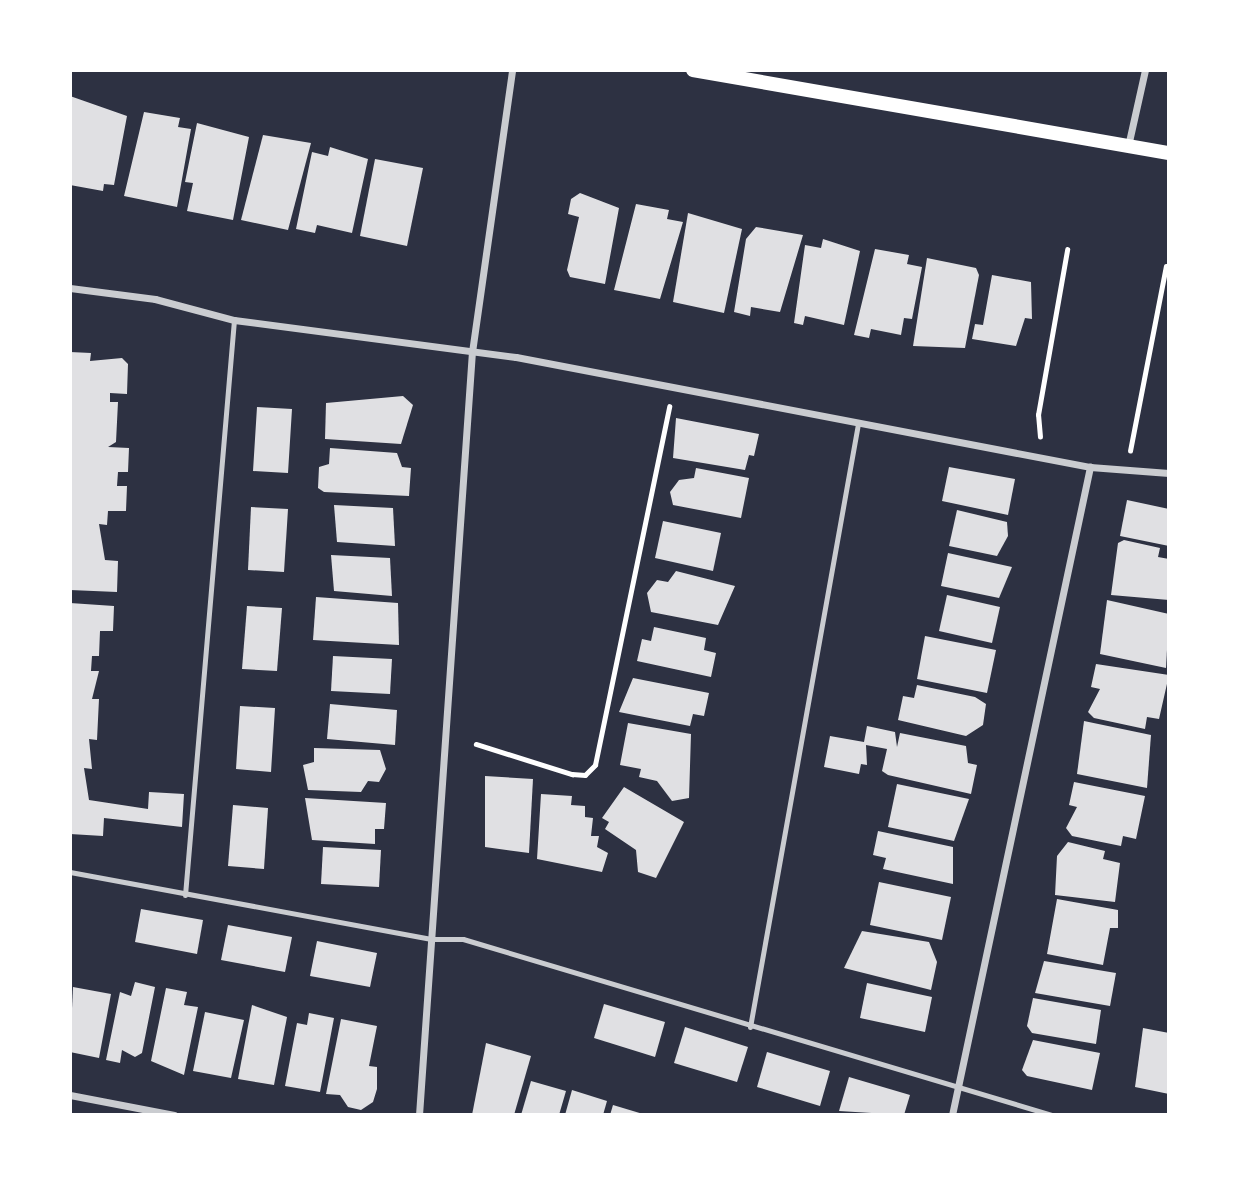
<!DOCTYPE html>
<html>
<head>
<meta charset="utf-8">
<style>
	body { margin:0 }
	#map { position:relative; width:1239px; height:1185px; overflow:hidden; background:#2d3142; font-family:Rubik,sans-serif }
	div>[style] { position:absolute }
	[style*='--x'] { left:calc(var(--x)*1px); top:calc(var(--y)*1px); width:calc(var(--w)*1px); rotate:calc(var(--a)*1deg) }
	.building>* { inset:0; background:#e0e0e3 }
	.path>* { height:4.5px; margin:-2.25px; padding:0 2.25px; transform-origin:2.25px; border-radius:2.25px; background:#fff }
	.service>* { height:5px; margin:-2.5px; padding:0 2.5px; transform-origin:2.5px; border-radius:2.5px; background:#caccd0 }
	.minor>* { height:7px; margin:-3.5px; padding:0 3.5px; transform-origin:3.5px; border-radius:3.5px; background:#caccd0 }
	.secondary>* { height:14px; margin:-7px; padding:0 7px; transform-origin:7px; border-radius:7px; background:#fff }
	span { translate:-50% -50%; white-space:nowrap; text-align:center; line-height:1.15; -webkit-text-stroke:6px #fff; paint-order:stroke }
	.frame { position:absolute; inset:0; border:72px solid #fff; pointer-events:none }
</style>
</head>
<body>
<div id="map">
	<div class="building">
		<div style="clip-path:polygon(70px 96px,127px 116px,114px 185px,104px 184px,103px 191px,70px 185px)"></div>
		<div style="clip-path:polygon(144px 112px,180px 118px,178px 127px,191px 129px,177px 207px,124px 196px)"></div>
		<div style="clip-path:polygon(197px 123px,249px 137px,233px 220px,187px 211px,193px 183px,185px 182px)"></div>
		<div style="clip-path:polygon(263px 135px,311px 143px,288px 230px,241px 220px)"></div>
		<div style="clip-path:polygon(330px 147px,368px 159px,352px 233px,317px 225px,315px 233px,296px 229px,312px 152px,328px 156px)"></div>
		<div style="clip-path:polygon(375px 159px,423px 168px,407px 246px,360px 236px)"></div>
		<div style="clip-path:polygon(580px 193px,619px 208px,605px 284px,570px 277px,567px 270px,579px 217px,568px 214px,571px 199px)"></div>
		<div style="clip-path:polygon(636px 204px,669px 210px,667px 219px,683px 222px,660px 299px,614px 290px)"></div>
		<div style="clip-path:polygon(688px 213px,742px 229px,724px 313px,673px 302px)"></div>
		<div style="clip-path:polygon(756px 227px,803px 235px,780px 312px,751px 307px,750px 316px,734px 312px,746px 239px)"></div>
		<div style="clip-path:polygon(823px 239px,860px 251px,844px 325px,805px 316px,803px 325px,794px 323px,805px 245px,821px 248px)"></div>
		<div style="clip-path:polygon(875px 249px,909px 255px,907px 264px,922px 267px,912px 319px,904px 318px,901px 335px,871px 329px,869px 338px,854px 335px)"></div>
		<div style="clip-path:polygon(927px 258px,976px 268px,979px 275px,965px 348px,913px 346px)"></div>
		<div style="clip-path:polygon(992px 275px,1031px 282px,1032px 319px,1025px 318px,1016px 346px,972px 339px,975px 324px,983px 325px)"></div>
		<div style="clip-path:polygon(70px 352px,91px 353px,90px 361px,122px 358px,128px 364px,127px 394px,110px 393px,110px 402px,118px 402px,116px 442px,108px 447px,129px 448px,128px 472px,118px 472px,117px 486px,127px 486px,126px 511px,108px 511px,107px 525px,99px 524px,105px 560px,118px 561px,117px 592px,70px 590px)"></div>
		<div style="clip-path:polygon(403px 396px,413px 405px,401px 444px,325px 439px,326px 403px)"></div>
		<div style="clip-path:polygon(257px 407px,292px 409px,288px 473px,253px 471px)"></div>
		<div style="clip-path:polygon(676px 418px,759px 434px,754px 456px,749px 455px,745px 470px,673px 458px)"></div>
		<div style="clip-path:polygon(330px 448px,397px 453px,402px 467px,411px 468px,409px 496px,324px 492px,318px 488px,319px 467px,329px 464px)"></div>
		<div style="clip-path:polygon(949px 467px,1015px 479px,1008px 515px,942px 501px)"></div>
		<div style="clip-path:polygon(696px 468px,749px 478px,741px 518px,673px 505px,670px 492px,679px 480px,694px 478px)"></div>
		<div style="clip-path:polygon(1127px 500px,1169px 509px,1169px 546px,1120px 536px)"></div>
		<div style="clip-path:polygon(334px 505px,393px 508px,395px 546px,337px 542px)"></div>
		<div style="clip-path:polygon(251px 507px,288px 509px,284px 572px,248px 570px)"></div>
		<div style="clip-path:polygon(957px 510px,1007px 522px,1008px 536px,997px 556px,949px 546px)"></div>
		<div style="clip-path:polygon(663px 521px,721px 533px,713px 571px,655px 558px)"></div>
		<div style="clip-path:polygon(1124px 540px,1160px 548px,1158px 557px,1169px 559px,1169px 600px,1111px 595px,1118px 543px)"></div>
		<div style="clip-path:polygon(948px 553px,1012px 567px,999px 598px,941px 586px)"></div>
		<div style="clip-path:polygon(331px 555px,390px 558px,392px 596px,334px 591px)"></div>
		<div style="clip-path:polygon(676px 571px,735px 586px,718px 625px,651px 612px,647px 593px,657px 580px,668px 582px)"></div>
		<div style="clip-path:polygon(947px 595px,1000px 607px,992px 643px,939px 631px)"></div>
		<div style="clip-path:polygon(316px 597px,398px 603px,399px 645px,313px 640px)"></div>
		<div style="clip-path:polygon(1107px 600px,1169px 614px,1166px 668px,1100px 654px)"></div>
		<div style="clip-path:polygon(70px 603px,114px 606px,113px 631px,100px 631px,99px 656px,92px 656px,91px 671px,99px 671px,92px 699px,99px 699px,97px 740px,89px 739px,92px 769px,84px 768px,89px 800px,148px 809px,149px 792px,184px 794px,182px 827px,104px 818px,103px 836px,70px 834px)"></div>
		<div style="clip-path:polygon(247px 606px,282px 608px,277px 671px,242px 669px)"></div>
		<div style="clip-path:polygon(654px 627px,706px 638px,704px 650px,716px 653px,711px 677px,637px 661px,642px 639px,651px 641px)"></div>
		<div style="clip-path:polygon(925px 636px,996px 650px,987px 693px,917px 679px)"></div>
		<div style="clip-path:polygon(333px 656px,392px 659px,390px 694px,331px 691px)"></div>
		<div style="clip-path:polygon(1096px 664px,1169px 675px,1159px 719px,1147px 717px,1145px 729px,1094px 718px,1088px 712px,1100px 689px,1091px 687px)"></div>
		<div style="clip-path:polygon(633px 678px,709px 693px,704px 716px,693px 714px,690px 726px,619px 712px)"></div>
		<div style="clip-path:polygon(917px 685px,975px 697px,986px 704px,983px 725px,966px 736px,898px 720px,903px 696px,914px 698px)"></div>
		<div style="clip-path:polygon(330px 704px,397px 710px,395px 745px,327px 739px)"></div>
		<div style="clip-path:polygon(240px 706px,275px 708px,271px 772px,236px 769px)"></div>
		<div style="clip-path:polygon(1084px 721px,1151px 735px,1147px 788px,1077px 774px)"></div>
		<div style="clip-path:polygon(628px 723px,691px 734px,689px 798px,672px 801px,657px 781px,639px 777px,641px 769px,620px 765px)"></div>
		<div style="clip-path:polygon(867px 726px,895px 732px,897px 747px,900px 733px,966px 746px,968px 763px,977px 765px,971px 794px,888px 775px,882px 771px,887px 749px,866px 745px,867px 765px,861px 764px,859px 774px,824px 767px,830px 736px,864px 742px)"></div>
		<div style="clip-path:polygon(314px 748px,380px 750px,386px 769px,379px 782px,368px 781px,361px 792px,308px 790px,303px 765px,314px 762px)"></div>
		<div style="clip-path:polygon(485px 776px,533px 779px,529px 853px,485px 847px)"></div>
		<div style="clip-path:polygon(1074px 782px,1145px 796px,1136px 839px,1123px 836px,1121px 846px,1072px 836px,1066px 828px,1077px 807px,1069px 805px)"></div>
		<div style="clip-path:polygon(897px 784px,969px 799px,954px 841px,888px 827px)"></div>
		<div style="clip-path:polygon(624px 787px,684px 822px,656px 878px,638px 872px,636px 850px,605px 829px,609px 822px,602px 818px)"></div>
		<div style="clip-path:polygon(541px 794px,572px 796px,571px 805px,585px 806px,585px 817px,593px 818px,591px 836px,599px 836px,597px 847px,608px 853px,602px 872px,537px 859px)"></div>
		<div style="clip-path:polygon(305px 798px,386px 803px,384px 829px,375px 829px,375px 844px,312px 840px)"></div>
		<div style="clip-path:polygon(233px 805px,268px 808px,264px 869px,228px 866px)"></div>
		<div style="clip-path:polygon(878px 831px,953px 847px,953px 884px,883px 869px,886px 858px,873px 855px)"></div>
		<div style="clip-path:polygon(1068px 842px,1105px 851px,1103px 859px,1120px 863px,1115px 902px,1055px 895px,1057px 856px)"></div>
		<div style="clip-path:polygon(323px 847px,381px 850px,379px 887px,321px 884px)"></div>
		<div style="clip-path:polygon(879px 882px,951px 897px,942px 940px,870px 925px)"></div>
		<div style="clip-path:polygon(1057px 899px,1118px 910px,1118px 928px,1110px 928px,1103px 965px,1047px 954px)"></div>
		<div style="clip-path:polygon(141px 909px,203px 920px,197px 954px,135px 942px)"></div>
		<div style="clip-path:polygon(228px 925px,292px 937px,285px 972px,221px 960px)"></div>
		<div style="clip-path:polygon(862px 931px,929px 942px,937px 962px,931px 990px,844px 968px)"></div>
		<div style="clip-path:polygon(317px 941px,377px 953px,370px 987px,310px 976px)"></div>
		<div style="clip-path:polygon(1044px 961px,1116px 973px,1110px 1006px,1035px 993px)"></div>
		<div style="clip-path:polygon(135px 982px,155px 987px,142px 1053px,135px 1057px,122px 1050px,120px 1063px,106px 1060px,120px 992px,131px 996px)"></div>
		<div style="clip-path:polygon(867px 983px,932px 997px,925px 1032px,860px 1018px)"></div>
		<div style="clip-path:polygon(73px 987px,111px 994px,99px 1058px,70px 1052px)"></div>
		<div style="clip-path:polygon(166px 988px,187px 992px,184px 1005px,198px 1007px,184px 1075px,151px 1061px)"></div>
		<div style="clip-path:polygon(1033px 998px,1101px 1010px,1096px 1044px,1032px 1033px,1027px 1026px)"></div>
		<div style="clip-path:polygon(604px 1004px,665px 1022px,655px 1057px,594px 1038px)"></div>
		<div style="clip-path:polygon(252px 1005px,287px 1017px,274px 1085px,238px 1079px)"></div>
		<div style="clip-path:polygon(205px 1012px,244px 1020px,231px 1078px,193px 1071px)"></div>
		<div style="clip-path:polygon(309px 1013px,334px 1018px,320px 1092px,285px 1086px,297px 1023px,307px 1025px)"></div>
		<div style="clip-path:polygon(341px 1019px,377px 1026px,369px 1066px,377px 1067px,377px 1089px,373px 1102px,361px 1110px,348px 1107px,340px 1095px,326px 1094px)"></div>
		<div style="clip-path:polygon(685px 1027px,748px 1047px,737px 1082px,674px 1063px)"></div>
		<div style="clip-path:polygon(1143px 1028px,1169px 1033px,1169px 1094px,1135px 1087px)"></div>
		<div style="clip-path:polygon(1033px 1040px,1100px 1053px,1092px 1090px,1027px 1076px,1022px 1070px)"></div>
		<div style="clip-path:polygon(486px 1043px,531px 1056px,514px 1115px,472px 1115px)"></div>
		<div style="clip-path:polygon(767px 1052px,830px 1071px,820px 1106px,757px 1087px)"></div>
		<div style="clip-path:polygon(849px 1077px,910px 1095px,904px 1115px,839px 1111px)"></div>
		<div style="clip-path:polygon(531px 1081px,566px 1091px,559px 1115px,521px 1115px)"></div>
		<div style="clip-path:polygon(572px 1090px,607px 1101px,603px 1115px,565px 1115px)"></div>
		<div style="clip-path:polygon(613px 1105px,643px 1114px,643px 1115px,610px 1115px)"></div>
	</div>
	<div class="path">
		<div style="--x:1040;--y:437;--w:22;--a:-95"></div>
		<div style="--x:1038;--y:415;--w:168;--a:-80"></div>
		<div style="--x:1130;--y:451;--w:188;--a:-79"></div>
		<div style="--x:476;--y:744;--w:101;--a:17.4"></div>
		<div style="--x:572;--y:774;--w:13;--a:4"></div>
		<div style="--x:585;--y:775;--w:14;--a:-45"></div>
		<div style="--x:595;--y:765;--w:366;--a:-78.3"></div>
	</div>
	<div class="service">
		<div style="--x:70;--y:872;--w:366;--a:10.5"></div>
		<div style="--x:430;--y:939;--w:33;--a:0"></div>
		<div style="--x:463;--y:939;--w:615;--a:16.64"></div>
		<div style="--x:185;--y:895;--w:577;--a:-85.13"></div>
		<div style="--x:750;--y:1027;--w:613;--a:-79.85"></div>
	</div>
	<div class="minor">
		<div style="--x:1128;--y:146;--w:78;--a:-77.4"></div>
		<div style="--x:70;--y:288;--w:86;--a:7.4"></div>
		<div style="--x:155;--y:299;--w:82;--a:14.9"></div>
		<div style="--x:234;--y:320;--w:284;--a:7.5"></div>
		<div style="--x:516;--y:357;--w:584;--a:10.85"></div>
		<div style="--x:1090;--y:467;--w:79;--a:4.3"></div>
		<div style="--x:70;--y:1095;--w:106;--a:10.9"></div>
		<div style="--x:419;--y:1115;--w:765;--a:-86.03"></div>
		<div style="--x:472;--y:352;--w:285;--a:-81.9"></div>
		<div style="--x:952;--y:1115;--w:663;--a:-77.98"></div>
	</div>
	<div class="secondary">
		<div style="--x:693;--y:70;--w:483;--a:9.9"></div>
	</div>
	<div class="frame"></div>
</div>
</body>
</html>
